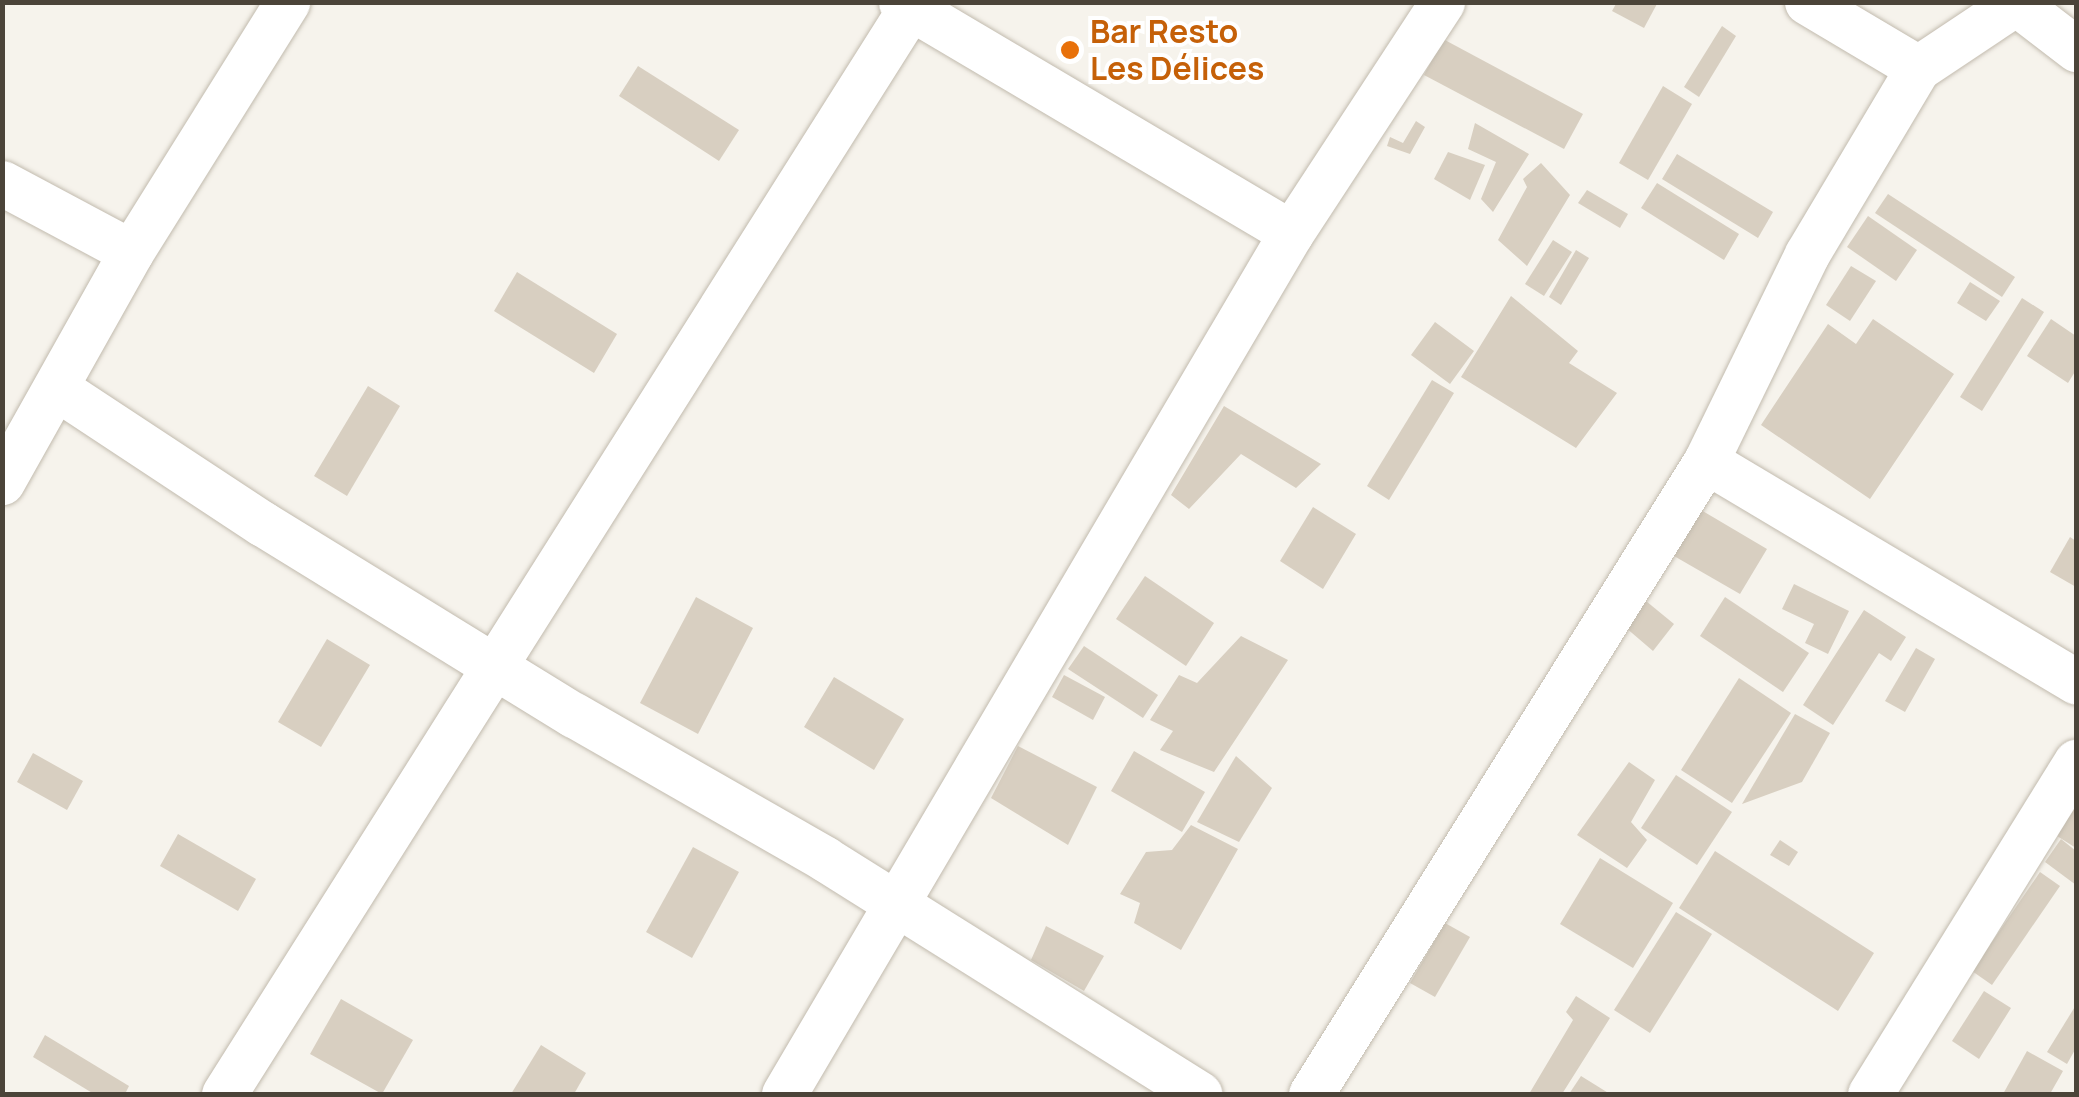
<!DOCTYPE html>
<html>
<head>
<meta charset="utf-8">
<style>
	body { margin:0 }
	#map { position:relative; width:2079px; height:1097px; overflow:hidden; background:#f6f3ec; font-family:Manrope,sans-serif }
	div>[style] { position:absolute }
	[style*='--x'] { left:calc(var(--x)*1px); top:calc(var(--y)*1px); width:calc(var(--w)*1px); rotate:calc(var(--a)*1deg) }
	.building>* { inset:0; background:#d8cfc1 }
	.roads { filter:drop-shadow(0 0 2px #c2bbae) drop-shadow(0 0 2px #c2bbae) }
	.minor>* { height:45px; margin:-22.5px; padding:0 22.5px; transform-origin:22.5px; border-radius:22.5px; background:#fff }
	.dots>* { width:28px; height:28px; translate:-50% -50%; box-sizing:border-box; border:5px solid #fff; border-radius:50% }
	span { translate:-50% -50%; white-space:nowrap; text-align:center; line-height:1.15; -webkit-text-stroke:8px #fff; paint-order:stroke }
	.food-label { font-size:32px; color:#c56008; font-weight:700 }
	.left { translate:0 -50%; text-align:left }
	.frame { position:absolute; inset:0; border:5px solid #4b4439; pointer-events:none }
</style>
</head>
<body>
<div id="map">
	<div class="building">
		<div style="clip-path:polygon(1617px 2px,1658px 2px,1644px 28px,1612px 11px)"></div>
		<div style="clip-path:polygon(1722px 26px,1736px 36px,1699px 97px,1684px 87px)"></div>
		<div style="clip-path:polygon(1443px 39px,1583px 114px,1564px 149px,1424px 75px)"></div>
		<div style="clip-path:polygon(638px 66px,739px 130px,719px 161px,619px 96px)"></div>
		<div style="clip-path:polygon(1663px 86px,1692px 104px,1648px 180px,1619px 163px)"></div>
		<div style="clip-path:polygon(1416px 121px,1425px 127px,1410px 154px,1387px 146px,1390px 137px,1403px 143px)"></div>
		<div style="clip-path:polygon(1475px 123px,1529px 154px,1493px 212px,1481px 199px,1496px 162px,1468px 149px)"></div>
		<div style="clip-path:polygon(1448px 152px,1485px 165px,1470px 200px,1434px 179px)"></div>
		<div style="clip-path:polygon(1677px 154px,1773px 212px,1758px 238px,1662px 179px)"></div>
		<div style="clip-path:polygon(1541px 163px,1570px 195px,1527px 266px,1498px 240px,1527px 187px,1523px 179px)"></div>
		<div style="clip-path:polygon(1657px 183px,1739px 234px,1724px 260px,1641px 208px)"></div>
		<div style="clip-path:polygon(1587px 190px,1628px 214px,1620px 228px,1578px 203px)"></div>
		<div style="clip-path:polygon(1888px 194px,2015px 277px,2002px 297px,1875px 213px)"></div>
		<div style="clip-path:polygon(1868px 216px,1917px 250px,1896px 281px,1847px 247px)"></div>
		<div style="clip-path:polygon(1553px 240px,1572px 252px,1544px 296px,1525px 284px)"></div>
		<div style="clip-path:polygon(1576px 250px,1589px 258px,1561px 305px,1549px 297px)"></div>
		<div style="clip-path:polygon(1851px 266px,1876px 281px,1850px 321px,1826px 305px)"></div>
		<div style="clip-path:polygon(517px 272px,617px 334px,594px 373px,494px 311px)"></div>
		<div style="clip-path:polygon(1970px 282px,2000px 301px,1986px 321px,1957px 303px)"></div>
		<div style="clip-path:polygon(1511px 296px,1578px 351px,1569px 363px,1617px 393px,1576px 448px,1461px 377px)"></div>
		<div style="clip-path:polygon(2022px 298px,2044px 312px,1982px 411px,1960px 397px)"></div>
		<div style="clip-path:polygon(1873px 319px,1954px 374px,1870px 499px,1761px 425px,1828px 324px,1856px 344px)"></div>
		<div style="clip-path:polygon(2051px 319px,2076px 336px,2076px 370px,2068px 383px,2027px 356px)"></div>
		<div style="clip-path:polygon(1435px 322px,1474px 351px,1450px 384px,1411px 355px)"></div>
		<div style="clip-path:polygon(1432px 380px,1454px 393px,1389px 500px,1367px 486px)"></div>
		<div style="clip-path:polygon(368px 386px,400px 406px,347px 496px,314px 476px)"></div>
		<div style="clip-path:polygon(1224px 406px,1321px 464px,1296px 488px,1241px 454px,1189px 509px,1171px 495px)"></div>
		<div style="clip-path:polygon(1313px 507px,1356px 534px,1323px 589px,1280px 561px)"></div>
		<div style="clip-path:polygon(1701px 510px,1767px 549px,1740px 594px,1674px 556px)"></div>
		<div style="clip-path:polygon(2070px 537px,2076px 541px,2076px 587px,2050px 572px)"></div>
		<div style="clip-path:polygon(1145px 576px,1214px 623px,1186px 666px,1116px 619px)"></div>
		<div style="clip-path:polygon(1794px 584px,1849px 611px,1828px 654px,1805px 643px,1814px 624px,1782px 609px)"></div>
		<div style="clip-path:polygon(696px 597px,753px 628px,698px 734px,640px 703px)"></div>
		<div style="clip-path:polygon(1725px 597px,1809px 653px,1783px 692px,1700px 636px)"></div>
		<div style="clip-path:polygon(1646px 601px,1674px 624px,1653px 651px,1625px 627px)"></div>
		<div style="clip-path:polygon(1864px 610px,1906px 637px,1891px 661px,1879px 653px,1833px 725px,1803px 705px)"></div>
		<div style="clip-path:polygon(1241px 636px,1288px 660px,1214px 772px,1160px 750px,1173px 731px,1150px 720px,1179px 675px,1197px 683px)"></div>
		<div style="clip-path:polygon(327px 639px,370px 665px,321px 747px,278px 722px)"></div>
		<div style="clip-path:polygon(1084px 646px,1158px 695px,1143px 718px,1068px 669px)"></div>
		<div style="clip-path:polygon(1916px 648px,1935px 659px,1905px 712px,1885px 701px)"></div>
		<div style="clip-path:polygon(1064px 675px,1105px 697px,1093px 720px,1052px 697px)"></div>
		<div style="clip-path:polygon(834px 677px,904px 719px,874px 770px,804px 727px)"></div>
		<div style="clip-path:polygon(1739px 678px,1791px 713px,1732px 803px,1681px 770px)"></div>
		<div style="clip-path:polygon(1795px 714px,1830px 733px,1802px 782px,1742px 804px)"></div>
		<div style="clip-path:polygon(1018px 746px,1097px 787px,1068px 845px,991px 798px)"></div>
		<div style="clip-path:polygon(1134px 751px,1205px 792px,1182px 832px,1111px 791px)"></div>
		<div style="clip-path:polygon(33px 753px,83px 781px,67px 810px,17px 782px)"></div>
		<div style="clip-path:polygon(1236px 756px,1272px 788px,1239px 842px,1197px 822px)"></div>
		<div style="clip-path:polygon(1629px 762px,1655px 780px,1631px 822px,1647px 840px,1627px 868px,1577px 835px)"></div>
		<div style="clip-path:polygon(1676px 775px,1732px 812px,1697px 865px,1641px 828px)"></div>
		<div style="clip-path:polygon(2076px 806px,2076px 848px,2057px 836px)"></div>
		<div style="clip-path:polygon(1191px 825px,1238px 849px,1181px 950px,1134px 923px,1140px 903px,1120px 894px,1146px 852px,1172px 850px)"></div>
		<div style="clip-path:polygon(178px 834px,256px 879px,238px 911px,160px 866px)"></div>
		<div style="clip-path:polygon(2061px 839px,2076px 851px,2076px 885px,2045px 862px)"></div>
		<div style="clip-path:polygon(1780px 840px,1798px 852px,1789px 866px,1770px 855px)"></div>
		<div style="clip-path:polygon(693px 847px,739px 872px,692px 958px,646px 932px)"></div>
		<div style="clip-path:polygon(1715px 851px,1874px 953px,1838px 1011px,1679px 908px)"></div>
		<div style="clip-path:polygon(1600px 858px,1673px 903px,1633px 968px,1560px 924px)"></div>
		<div style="clip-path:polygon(2040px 872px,2060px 886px,1992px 985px,1972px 971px)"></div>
		<div style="clip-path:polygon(1676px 912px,1712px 934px,1650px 1033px,1614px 1010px)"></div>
		<div style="clip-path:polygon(1445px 923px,1470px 937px,1435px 997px,1410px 983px)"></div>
		<div style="clip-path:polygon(1046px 926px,1104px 956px,1084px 991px,1031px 960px)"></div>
		<div style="clip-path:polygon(1984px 991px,2011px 1008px,1979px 1059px,1952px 1041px)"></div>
		<div style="clip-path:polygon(1576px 996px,1610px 1018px,1562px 1094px,1529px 1094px,1573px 1020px,1566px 1012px)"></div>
		<div style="clip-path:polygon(341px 999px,413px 1040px,382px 1094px,310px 1054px)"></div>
		<div style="clip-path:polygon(2076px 1005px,2076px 1048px,2067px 1064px,2047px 1052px)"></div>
		<div style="clip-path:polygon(45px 1035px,129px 1086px,125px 1094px,94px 1094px,33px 1057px)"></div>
		<div style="clip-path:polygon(541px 1045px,586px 1073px,574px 1094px,511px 1094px)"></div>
		<div style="clip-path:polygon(2027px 1051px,2063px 1071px,2050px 1094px,2003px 1094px)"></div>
		<div style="clip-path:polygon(1581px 1076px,1610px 1094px,1569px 1094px)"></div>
	</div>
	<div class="roads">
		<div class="minor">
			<div style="--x:901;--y:2;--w:453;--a:30.6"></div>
			<div style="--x:1807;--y:2;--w:129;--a:30.7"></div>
			<div style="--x:2016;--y:3;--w:76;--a:37.5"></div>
			<div style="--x:2;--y:183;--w:146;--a:28.1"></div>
			<div style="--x:58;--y:389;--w:245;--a:33.4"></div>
			<div style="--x:263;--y:524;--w:365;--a:31.6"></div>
			<div style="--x:574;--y:715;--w:289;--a:29.8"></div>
			<div style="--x:825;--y:859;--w:442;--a:32.1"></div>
			<div style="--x:1706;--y:461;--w:431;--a:30.8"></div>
			<div style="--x:2;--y:482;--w:264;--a:-60.7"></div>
			<div style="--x:131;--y:252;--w:295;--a:-58"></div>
			<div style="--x:224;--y:1094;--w:1292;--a:-57.71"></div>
			<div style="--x:784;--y:1094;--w:999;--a:-59.51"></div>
			<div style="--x:1291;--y:233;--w:276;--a:-56.8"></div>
			<div style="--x:1311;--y:1094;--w:746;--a:-58.04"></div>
			<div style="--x:1706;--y:461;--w:230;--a:-64"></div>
			<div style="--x:1807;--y:254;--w:217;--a:-59.2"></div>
			<div style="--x:1918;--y:68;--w:119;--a:-33.7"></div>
			<div style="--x:1870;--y:1094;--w:391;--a:-58.2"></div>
		</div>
	</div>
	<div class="dots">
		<div style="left:1070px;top:50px;background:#e8710a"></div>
	</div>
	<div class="food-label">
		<span class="left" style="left:1090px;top:50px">Bar Resto<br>Les Délices</span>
	</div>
	<div class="frame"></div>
</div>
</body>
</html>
